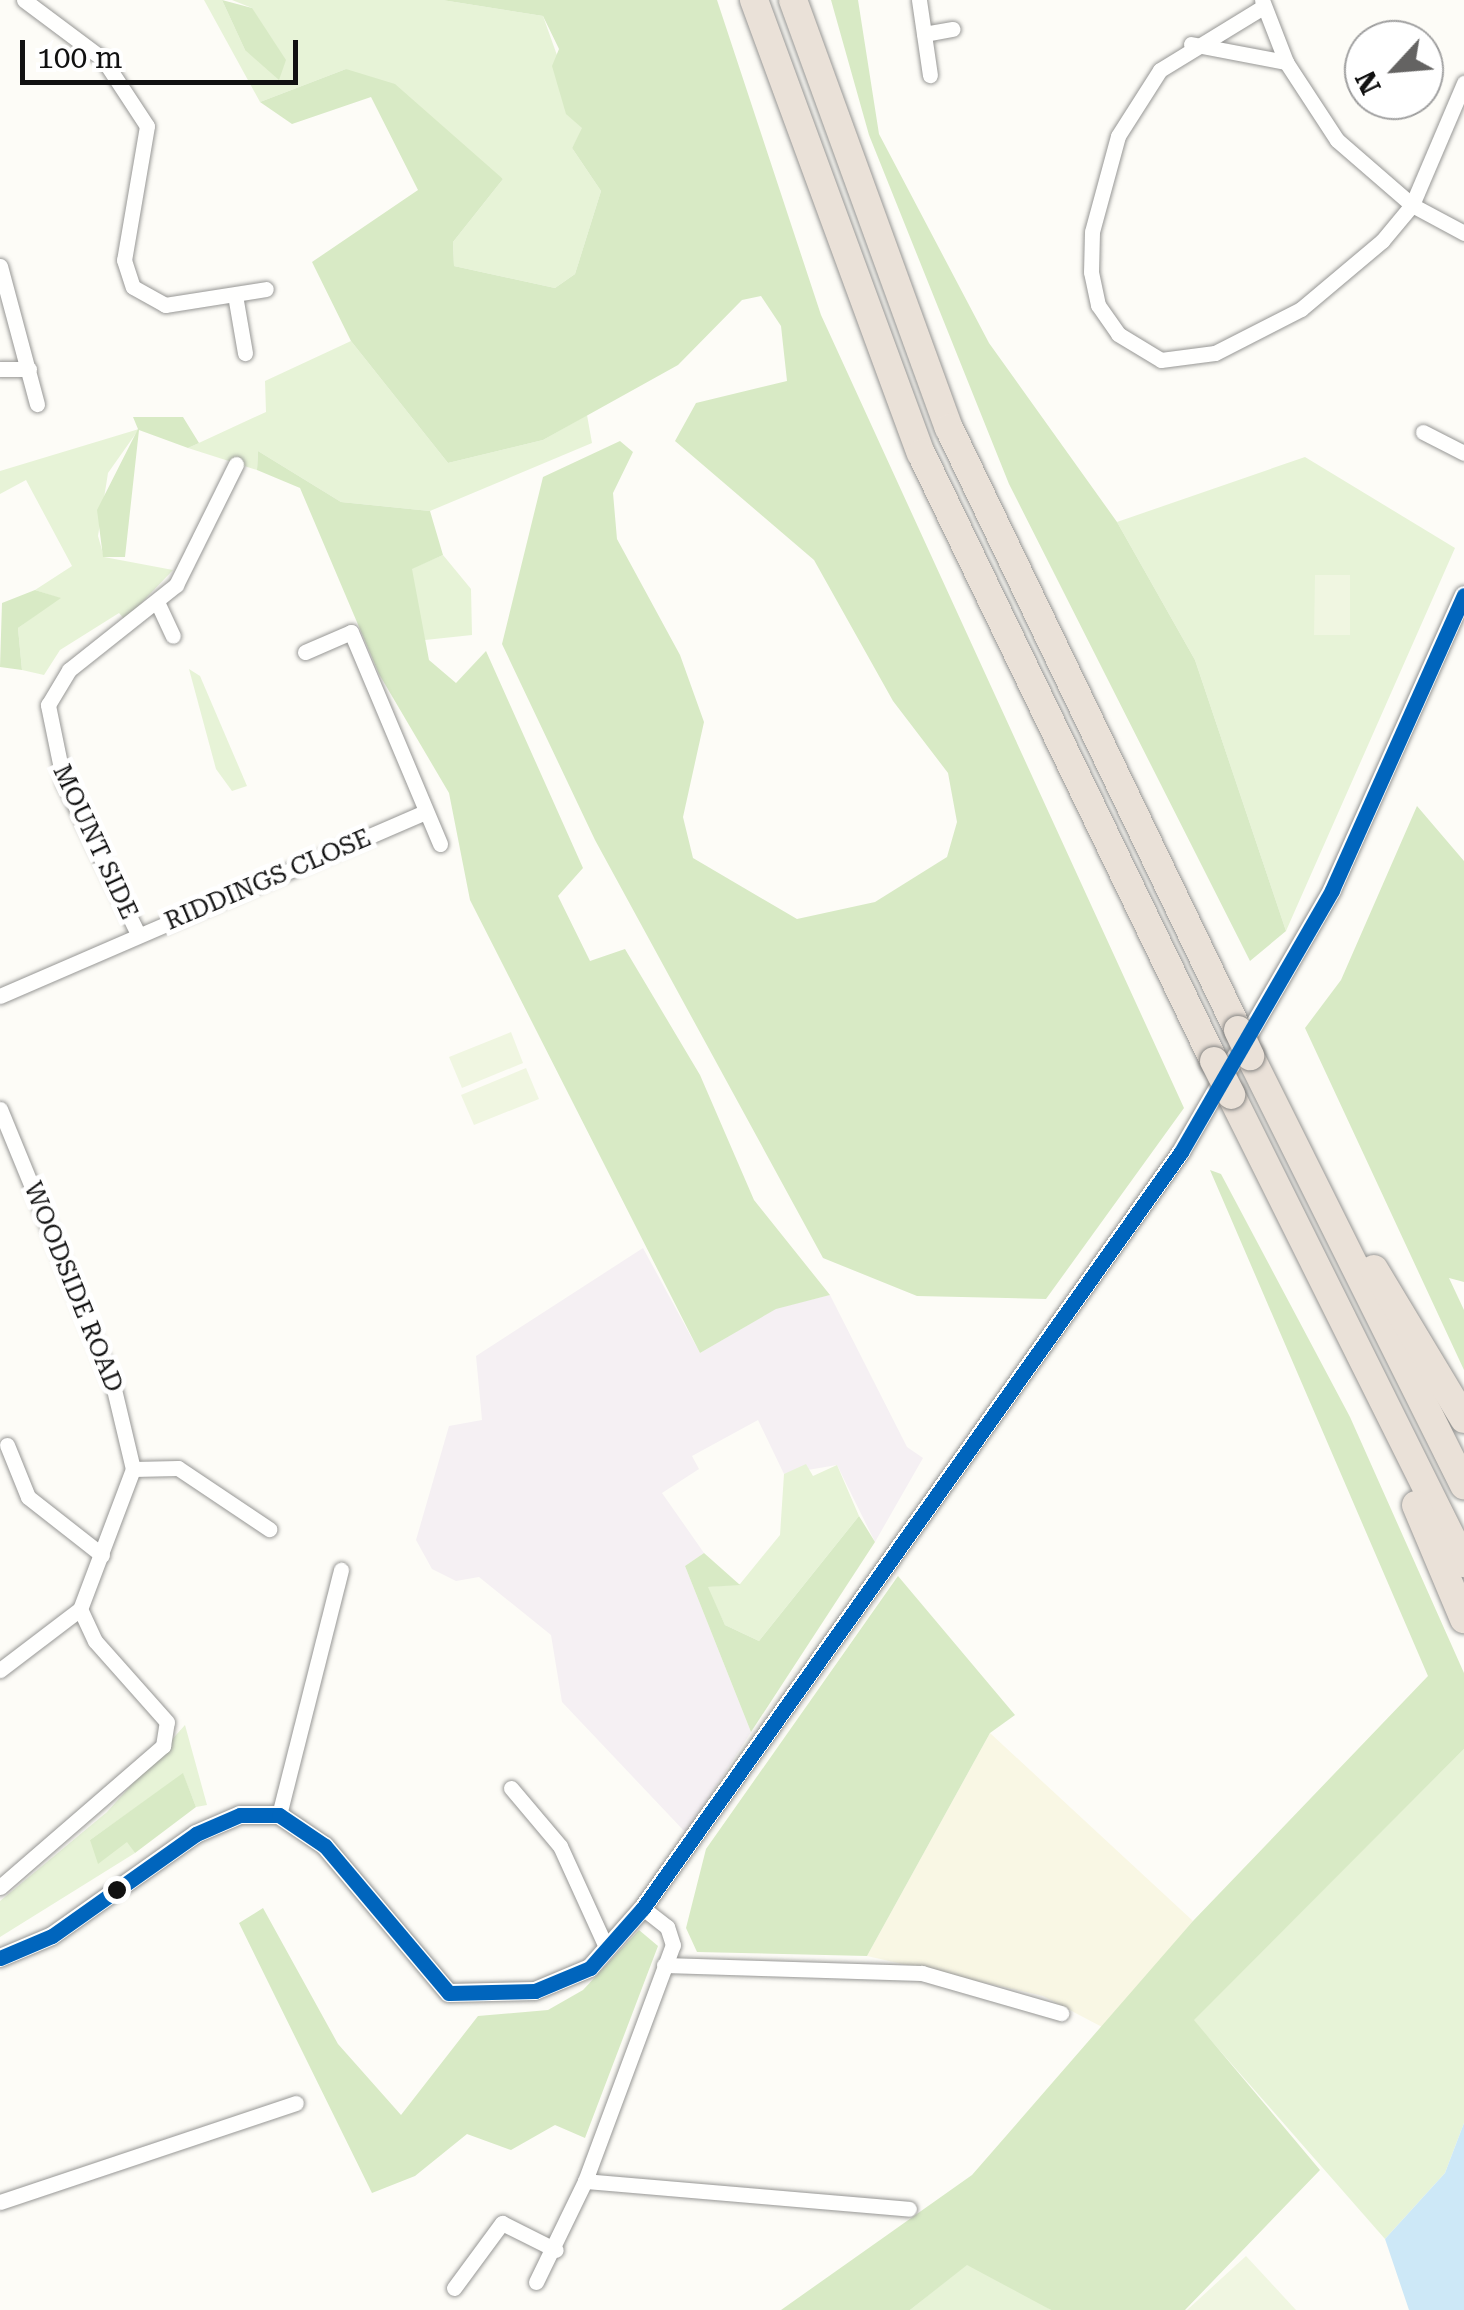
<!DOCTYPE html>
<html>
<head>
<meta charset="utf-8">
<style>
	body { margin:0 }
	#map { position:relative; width:1464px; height:2310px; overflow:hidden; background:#fdfcf7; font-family:"Roboto Serif",serif }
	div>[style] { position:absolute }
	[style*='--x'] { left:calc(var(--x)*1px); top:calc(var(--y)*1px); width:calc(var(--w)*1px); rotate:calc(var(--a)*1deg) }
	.industrial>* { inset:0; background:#f5f0f3 }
	.farmland>* { inset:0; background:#f9f7e4 }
	.green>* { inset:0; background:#e7f3d7 }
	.forest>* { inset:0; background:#d8eac5 }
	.pitch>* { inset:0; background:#f0f6e1 }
	.water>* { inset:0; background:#cde8f7 }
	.roads { filter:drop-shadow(0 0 2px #979795) drop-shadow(0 0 2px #979795) }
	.minor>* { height:15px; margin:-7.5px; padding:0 7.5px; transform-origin:7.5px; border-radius:7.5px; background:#fffffe }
	.tertiary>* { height:18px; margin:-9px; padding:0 9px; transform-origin:9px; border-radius:9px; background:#fffffe }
	.motorway>* { height:28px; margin:-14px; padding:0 14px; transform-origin:14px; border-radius:14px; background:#eae1d8 }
	.bridges { filter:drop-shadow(0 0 2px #858482) drop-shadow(0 0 2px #858482) }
	.motorway-bridge>* { height:28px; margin:-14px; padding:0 14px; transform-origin:14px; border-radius:14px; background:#eae1d8 }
	.bus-1>* { height:15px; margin:-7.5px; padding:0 7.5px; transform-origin:7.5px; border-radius:7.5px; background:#0065bd }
	.dots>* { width:28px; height:28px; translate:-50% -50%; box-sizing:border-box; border:5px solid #fff; border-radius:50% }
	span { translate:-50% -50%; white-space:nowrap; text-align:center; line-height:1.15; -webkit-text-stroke:10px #fff; paint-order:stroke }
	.street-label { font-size:25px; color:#111 }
	.north { position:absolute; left:1344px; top:20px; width:100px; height:100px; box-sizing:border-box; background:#fff; border:2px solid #a0a0a0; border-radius:50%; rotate:244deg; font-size:28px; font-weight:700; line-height:40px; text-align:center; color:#111 }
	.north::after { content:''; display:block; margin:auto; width:35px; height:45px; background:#646362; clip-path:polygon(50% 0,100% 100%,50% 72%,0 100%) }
	.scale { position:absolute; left:20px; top:40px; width:278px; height:45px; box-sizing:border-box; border:5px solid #111; border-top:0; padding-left:12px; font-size:30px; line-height:35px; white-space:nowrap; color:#111; -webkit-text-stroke:8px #fff; paint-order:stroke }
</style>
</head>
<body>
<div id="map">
	<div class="industrial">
		<div style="clip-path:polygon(643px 1248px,700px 1353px,777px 1308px,830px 1295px,907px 1447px,923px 1458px,875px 1542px,837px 1465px,784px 1474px,758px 1420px,692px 1456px,699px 1469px,662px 1493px,704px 1553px,685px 1566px,751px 1732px,686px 1833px,562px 1702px,551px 1635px,479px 1577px,456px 1581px,432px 1569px,416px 1540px,449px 1426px,482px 1420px,476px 1356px)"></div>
	</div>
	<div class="farmland">
		<div style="clip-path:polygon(990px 1733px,1193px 1921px,1104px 2028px,1043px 1996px,867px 1956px)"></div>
	</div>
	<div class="green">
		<div style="clip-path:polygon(204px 0,222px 0,245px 50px,252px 8px,232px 0,442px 0,543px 16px,583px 128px,572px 148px,601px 191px,575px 274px,555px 288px,454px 266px,453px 242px,503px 179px,346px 69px,260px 102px)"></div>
		<div style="clip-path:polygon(351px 341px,448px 463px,543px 440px,587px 415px,592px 443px,430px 511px,341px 502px,258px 451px,257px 470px,188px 448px,266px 412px,265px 381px)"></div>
		<div style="clip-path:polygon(139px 429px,108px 473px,98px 536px,104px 557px,173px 570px,125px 620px,119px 613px,60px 650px,44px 675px,22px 670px,18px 628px,59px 598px,35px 590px,72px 566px,26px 480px,0 494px,0 471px)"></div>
		<div style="clip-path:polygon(1305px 457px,1455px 548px,1286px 931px,1195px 660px,1117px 522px)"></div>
		<div style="clip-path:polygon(443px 555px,471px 589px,472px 635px,425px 640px,408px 570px)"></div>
		<div style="clip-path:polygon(189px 669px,200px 676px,247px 786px,232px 791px,216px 769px)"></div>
		<div style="clip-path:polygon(806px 1464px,813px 1476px,837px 1465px,859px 1516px,759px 1641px,725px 1625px,707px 1587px,740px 1584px,780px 1535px,784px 1474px)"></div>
		<div style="clip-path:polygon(185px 1725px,207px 1805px,196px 1807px,183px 1774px,90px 1840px,128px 1841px,135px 1853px,0 1937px,0 1901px,107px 1812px)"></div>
		<div style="clip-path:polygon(1464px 1749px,1464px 2123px,1445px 2173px,1385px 2239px,1193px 2020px)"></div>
		<div style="clip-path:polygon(967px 2264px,1010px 2282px,1051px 2310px,910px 2310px)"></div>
	</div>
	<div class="forest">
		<div style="clip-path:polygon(222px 0,252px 8px,286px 60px,279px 80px,245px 50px)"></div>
		<div style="clip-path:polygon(442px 0,717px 0,821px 315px,1184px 1108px,1046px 1299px,917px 1296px,823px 1258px,595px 840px,502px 644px,543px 477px,620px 441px,633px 452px,613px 493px,617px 539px,680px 655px,704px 722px,683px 817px,693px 858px,797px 919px,875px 902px,947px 857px,957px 822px,948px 773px,893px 701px,814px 560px,675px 441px,696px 403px,787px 381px,781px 326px,761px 296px,742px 300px,678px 365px,543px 440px,448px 463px,351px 341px,312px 262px,418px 190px,371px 97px,292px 124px,260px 102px,346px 69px,395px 84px,503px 179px,453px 242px,454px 266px,555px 288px,575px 274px,601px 191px,572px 148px,582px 128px,566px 114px,552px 66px,559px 49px,543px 16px)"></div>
		<div style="clip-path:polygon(831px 0,858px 0,879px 134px,989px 343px,1117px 522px,1195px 660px,1286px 931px,1250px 961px,1009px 484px,869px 135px)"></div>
		<div style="clip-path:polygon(133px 417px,183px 417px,199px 443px,188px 448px,139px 430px,125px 557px,103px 557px,97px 510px,138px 429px)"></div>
		<div style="clip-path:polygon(258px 451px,341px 502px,430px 511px,443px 555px,412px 569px,429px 660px,456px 683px,486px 651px,583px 868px,558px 896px,590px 961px,625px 949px,700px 1075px,754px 1200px,830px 1295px,776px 1309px,700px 1353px,470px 900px,449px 793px,379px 674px,300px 488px,257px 470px)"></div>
		<div style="clip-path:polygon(35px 590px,61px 598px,18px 628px,22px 670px,0 667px,2px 603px)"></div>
		<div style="clip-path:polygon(1417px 806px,1464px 861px,1464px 1282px,1449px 1278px,1464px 1310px,1464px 1370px,1305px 1028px,1341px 980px)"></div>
		<div style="clip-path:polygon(1210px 1170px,1221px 1174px,1350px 1417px,1464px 1673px,1464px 1749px,1194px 2020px,1320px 2170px,1185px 2310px,1051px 2310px,967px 2265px,910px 2310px,781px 2310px,972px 2175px,1193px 1921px,1428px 1676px)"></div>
		<div style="clip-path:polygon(859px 1516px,875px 1542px,751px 1732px,685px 1566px,704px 1553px,740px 1585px,708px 1587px,725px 1625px,759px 1641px)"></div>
		<div style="clip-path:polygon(898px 1576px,1015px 1715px,990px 1733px,867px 1956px,697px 1952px,686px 1928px,706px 1849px)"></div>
		<div style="clip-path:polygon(183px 1773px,196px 1807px,135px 1853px,127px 1842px,98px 1864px,90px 1840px)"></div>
		<div style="clip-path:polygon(263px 1908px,338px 2044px,401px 2115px,478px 2016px,548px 2010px,583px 1990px,639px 1930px,658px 1946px,585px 2138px,555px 2125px,511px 2150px,467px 2134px,415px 2176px,372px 2193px,239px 1923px)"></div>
	</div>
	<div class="pitch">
		<div style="clip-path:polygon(1315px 575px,1350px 575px,1350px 635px,1314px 635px)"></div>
		<div style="clip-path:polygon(511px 1032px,523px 1063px,462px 1088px,449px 1057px)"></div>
		<div style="clip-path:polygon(526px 1068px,539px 1099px,474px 1125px,461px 1095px)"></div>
		<div style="clip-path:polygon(1246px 2256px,1296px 2310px,1187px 2310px)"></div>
	</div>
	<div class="water">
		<div style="clip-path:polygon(1464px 2123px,1464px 2310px,1409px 2310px,1385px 2239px,1445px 2173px)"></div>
	</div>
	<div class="roads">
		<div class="minor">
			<div style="--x:24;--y:0;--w:99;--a:36.8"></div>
			<div style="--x:103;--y:59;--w:80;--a:56.7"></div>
			<div style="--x:147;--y:126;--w:136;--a:99.7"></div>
			<div style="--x:124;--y:260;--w:28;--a:72"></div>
			<div style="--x:133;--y:287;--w:37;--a:29"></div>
			<div style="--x:165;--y:305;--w:102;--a:-9"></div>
			<div style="--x:919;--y:0;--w:76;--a:81.7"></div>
			<div style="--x:1262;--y:0;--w:66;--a:68.8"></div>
			<div style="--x:1286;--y:62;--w:93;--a:56.8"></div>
			<div style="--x:1337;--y:140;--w:99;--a:40.9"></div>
			<div style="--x:1412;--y:205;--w:59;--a:28.3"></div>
			<div style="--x:1263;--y:7;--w:121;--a:148.5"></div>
			<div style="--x:1160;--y:70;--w:78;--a:122.5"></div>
			<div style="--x:1118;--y:136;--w:99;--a:105.2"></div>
			<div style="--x:1092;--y:232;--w:40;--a:91.4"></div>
			<div style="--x:1091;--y:272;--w:34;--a:78"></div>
			<div style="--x:1098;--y:305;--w:35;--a:55"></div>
			<div style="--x:1118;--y:334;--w:50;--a:31.2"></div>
			<div style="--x:1161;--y:360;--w:54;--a:-7.4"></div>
			<div style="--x:1215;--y:353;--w:97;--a:-27.1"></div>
			<div style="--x:1301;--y:309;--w:106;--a:-40"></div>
			<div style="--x:1382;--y:241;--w:47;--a:-50.2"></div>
			<div style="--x:1412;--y:205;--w:133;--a:-66.9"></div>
			<div style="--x:924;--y:34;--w:29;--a:-10"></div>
			<div style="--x:1191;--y:44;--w:97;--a:10.7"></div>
			<div style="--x:0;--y:266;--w:143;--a:75"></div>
			<div style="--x:235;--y:295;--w:59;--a:80.2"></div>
			<div style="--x:0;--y:369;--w:29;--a:0"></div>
			<div style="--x:1423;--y:432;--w:46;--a:27.1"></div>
			<div style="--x:158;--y:604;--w:35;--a:65"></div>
			<div style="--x:305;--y:652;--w:50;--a:-23.5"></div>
			<div style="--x:351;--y:632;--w:230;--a:67.2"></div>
			<div style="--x:138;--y:934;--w:168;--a:-116.1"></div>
			<div style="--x:64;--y:783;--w:80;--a:-101.6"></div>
			<div style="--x:48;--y:705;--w:41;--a:-59"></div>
			<div style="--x:69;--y:670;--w:137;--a:-38.5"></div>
			<div style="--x:176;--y:585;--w:135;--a:-63.6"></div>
			<div style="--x:0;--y:996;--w:464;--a:-23.4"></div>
			<div style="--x:0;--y:1109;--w:298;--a:67.7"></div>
			<div style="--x:113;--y:1385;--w:86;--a:76.6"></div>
			<div style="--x:133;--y:1469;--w:150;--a:110.7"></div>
			<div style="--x:80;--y:1609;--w:101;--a:142.7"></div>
			<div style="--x:7;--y:1445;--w:56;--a:68"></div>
			<div style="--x:28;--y:1497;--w:94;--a:38.1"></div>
			<div style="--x:133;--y:1469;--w:45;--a:-1.3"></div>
			<div style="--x:178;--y:1468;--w:110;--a:33.8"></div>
			<div style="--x:511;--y:1788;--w:76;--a:49.8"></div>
			<div style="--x:560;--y:1846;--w:113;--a:65.5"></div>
			<div style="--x:279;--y:1815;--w:253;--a:-75.8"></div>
			<div style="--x:0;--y:1887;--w:216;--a:-40.9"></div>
			<div style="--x:163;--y:1746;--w:24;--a:-81"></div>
			<div style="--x:167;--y:1722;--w:108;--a:-131.6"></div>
			<div style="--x:95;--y:1641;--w:35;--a:-115"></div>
			<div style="--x:664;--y:1965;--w:258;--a:1.8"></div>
			<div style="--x:922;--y:1973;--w:145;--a:16.1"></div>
			<div style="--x:585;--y:2181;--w:325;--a:4.9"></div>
			<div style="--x:0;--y:2202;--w:312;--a:-18.5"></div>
			<div style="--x:536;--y:2282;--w:112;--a:-64.1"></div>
			<div style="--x:585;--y:2181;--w:252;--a:-69.6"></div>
			<div style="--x:673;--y:1945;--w:19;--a:-108"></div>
			<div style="--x:667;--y:1927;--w:31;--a:-142"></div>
			<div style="--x:454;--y:2288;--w:81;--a:-53.6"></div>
			<div style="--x:502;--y:2223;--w:60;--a:26.6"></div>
		</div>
		<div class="tertiary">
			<div style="--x:0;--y:1958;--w:56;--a:-22.9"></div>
			<div style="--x:52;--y:1936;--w:176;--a:-35.3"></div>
			<div style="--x:196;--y:1834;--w:48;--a:-23.4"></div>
			<div style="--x:240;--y:1815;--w:39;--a:0"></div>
			<div style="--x:279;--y:1815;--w:55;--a:34"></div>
			<div style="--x:325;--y:1846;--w:192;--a:49.9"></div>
			<div style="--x:449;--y:1993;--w:86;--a:-1.3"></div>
			<div style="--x:535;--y:1991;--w:60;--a:-22.7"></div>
			<div style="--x:590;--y:1968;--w:80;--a:-48.5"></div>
			<div style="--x:643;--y:1908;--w:928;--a:-54.56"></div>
			<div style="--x:1181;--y:1152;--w:302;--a:-60"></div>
			<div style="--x:1332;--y:890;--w:323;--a:-65.9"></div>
		</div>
		<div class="motorway">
			<div style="--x:754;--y:0;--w:483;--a:69.8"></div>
			<div style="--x:921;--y:453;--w:675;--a:64.27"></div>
			<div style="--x:793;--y:0;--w:456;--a:70"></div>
			<div style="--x:949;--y:428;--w:668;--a:64.36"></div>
			<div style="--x:1250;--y:1056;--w:480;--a:63.5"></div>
			<div style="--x:1231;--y:1095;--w:523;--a:63.53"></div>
			<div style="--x:1374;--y:1269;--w:175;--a:59"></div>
			<div style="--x:1416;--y:1505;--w:124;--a:67.2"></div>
		</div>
	</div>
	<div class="bridges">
		<div class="motorway-bridge">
			<div style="--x:1238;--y:1030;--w:29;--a:65"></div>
			<div style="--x:1214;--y:1061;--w:38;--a:63"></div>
		</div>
	</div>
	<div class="bus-1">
		<div style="--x:0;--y:1958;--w:56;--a:-22.9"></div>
		<div style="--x:52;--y:1936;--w:176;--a:-35.3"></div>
		<div style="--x:196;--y:1834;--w:48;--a:-23.4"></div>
		<div style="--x:240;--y:1815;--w:39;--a:0"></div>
		<div style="--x:279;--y:1815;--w:55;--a:34"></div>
		<div style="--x:325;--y:1846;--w:192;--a:49.9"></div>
		<div style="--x:449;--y:1993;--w:86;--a:-1.3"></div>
		<div style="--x:535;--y:1991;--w:60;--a:-22.7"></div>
		<div style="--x:590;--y:1968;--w:80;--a:-48.5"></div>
		<div style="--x:643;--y:1908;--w:928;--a:-54.56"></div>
		<div style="--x:1181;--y:1152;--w:302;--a:-60"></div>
		<div style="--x:1332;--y:890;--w:323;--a:-65.9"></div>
	</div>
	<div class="dots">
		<div style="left:117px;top:1890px;background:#111"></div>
	</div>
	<div class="street-label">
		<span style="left:95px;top:842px;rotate:65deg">MOUNT SIDE</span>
		<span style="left:268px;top:880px;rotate:-23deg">RIDDINGS CLOSE</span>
		<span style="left:73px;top:1287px;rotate:68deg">WOODSIDE ROAD</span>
	</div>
	<div class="north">N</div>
	<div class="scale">100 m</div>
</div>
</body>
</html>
